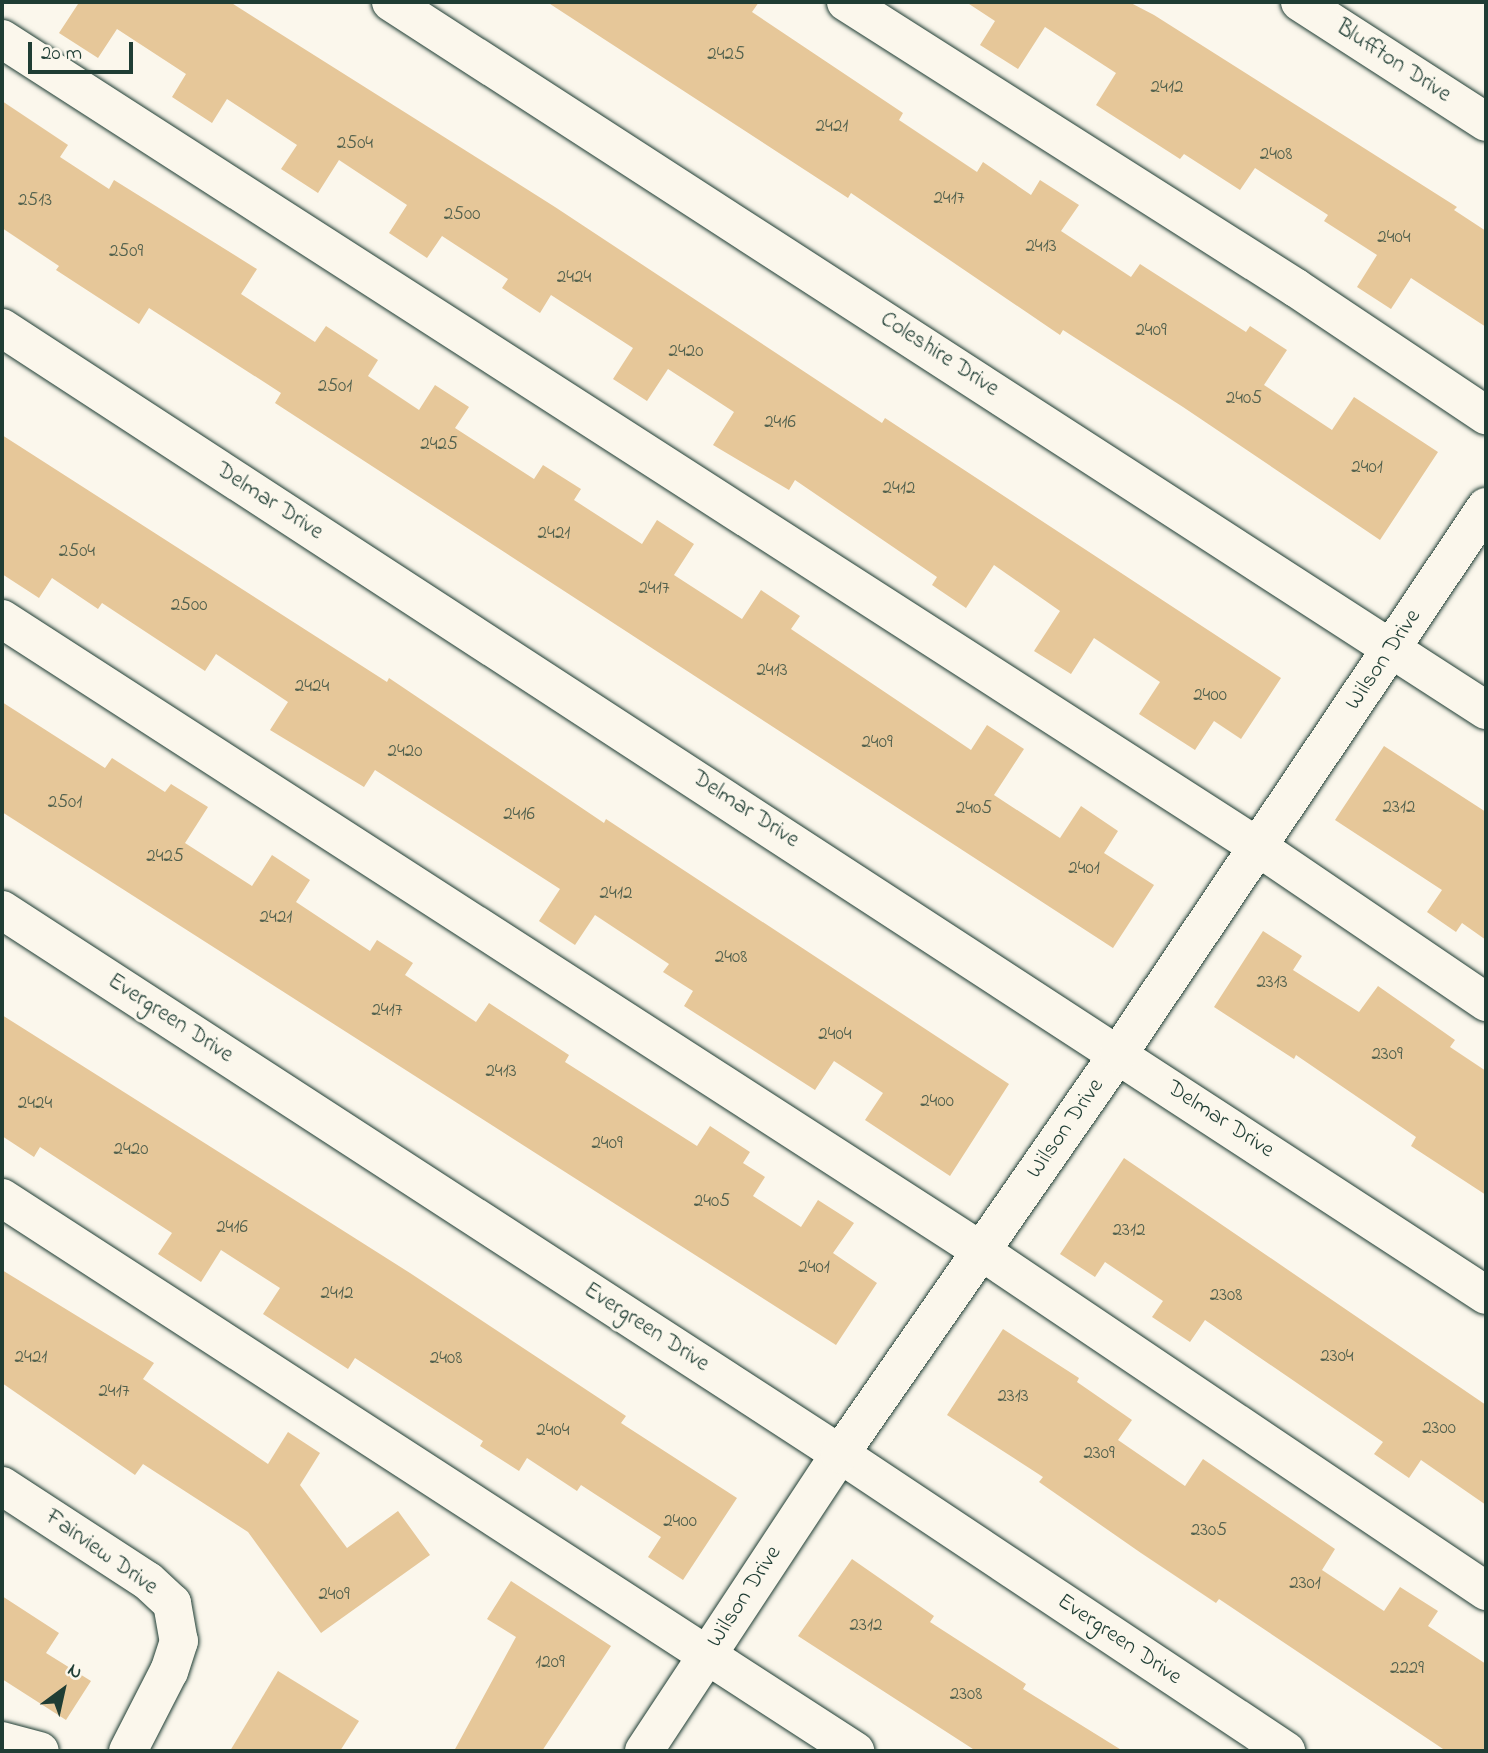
<!DOCTYPE html>
<html>
<head>
<meta charset="utf-8">
<style>
	body { margin:0 }
	#map { position:relative; width:1488px; height:1753px; overflow:hidden; background:#fbf7ec; font-family:"Indie Flower",sans-serif }
	div>[style] { position:absolute }
	[style*='--x'] { left:calc(var(--x)*1px); top:calc(var(--y)*1px); width:calc(var(--w)*1px); rotate:calc(var(--a)*1deg) }
	.building>* { inset:0; background:#e6c799 }
	.roads { filter:drop-shadow(0 0 2px #1f3d34) drop-shadow(0 0 2px #1f3d34) }
	.minor>* { height:38px; margin:-19px; padding:0 19px; transform-origin:19px; border-radius:19px; background:#fbf7ec }
	span { translate:-50% -50%; white-space:nowrap; text-align:center; line-height:1.15; -webkit-text-stroke:6px #fbf7ec; paint-order:stroke }
	.number-label { font-size:19px; color:#51604d }
	.number-label span { -webkit-text-stroke-width:0 }
	.street-label { font-size:23px; color:#1f3d34 }
	.frame { position:absolute; inset:0; border:4px solid #1f3d34; pointer-events:none }
	.north { position:absolute; left:28px; top:1655px; width:70px; height:70px; -webkit-text-stroke:5px #fbf7ec; paint-order:stroke; rotate:33deg; font-size:19px; font-weight:700; line-height:28px; text-align:center; color:#1f3d34 }
	.north::after { content:''; display:block; margin:auto; width:24px; height:32px; background:#1f3d34; clip-path:polygon(50% 0,100% 100%,50% 72%,0 100%) }
	.scale { position:absolute; left:28px; top:42px; width:105px; height:32px; box-sizing:border-box; border:4px solid #1f3d34; border-top:0; padding-left:9px; font-size:21px; line-height:24px; white-space:nowrap; color:#1f3d34; -webkit-text-stroke:5px #fbf7ec; paint-order:stroke }
</style>
</head>
<body>
<div id="map">
	<div class="building">
		<div style="clip-path:polygon(75px 2px,230px 2px,555px 207px,882px 423px,885px 418px,1281px 678px,1241px 739px,1214px 721px,1195px 750px,1139px 714px,1160px 682px,1094px 638px,1071px 674px,1034px 651px,1060px 611px,994px 565px,966px 608px,932px 585px,937px 577px,795px 480px,789px 490px,713px 445px,734px 412px,668px 369px,647px 401px,613px 379px,633px 348px,551px 295px,540px 313px,502px 288px,508px 279px,442px 236px,427px 258px,389px 233px,407px 205px,339px 160px,318px 193px,281px 169px,297px 145px,227px 99px,212px 123px,172px 97px,186px 74px,117px 29px,98px 58px,59px 33px,78px 4px)"></div>
		<div style="clip-path:polygon(547px 2px,759px 2px,752px 12px,903px 113px,899px 120px,977px 172px,983px 162px,1031px 195px,1040px 180px,1079px 205px,1061px 231px,1131px 277px,1140px 264px,1246px 332px,1250px 326px,1287px 350px,1264px 385px,1332px 430px,1354px 397px,1438px 452px,1380px 540px,1183px 407px,1063px 330px,1060px 335px,851px 193px,848px 198px)"></div>
		<div style="clip-path:polygon(966px 2px,1129px 2px,1154px 15px,1457px 207px,1454px 210px,1486px 231px,1486px 327px,1411px 278px,1391px 309px,1357px 287px,1377px 255px,1324px 221px,1328px 215px,1255px 168px,1240px 190px,1184px 154px,1180px 159px,1096px 105px,1116px 73px,1045px 27px,1018px 69px,980px 45px,995px 21px)"></div>
		<div style="clip-path:polygon(2px 101px,68px 145px,60px 157px,109px 189px,114px 180px,257px 269px,241px 294px,315px 342px,326px 326px,378px 360px,368px 376px,419px 410px,435px 385px,469px 407px,455px 428px,534px 479px,543px 465px,581px 489px,574px 500px,642px 544px,657px 520px,694px 544px,674px 575px,742px 619px,761px 590px,800px 616px,791px 629px,971px 750px,987px 725px,1024px 749px,994px 795px,1060px 838px,1081px 806px,1118px 831px,1104px 853px,1154px 885px,1113px 948px,275px 403px,281px 393px,149px 308px,139px 324px,56px 270px,59px 266px,2px 228px)"></div>
		<div style="clip-path:polygon(2px 435px,387px 682px,389px 678px,604px 823px,606px 819px,1009px 1084px,950px 1176px,865px 1120px,883px 1093px,834px 1061px,815px 1090px,684px 1006px,693px 991px,663px 972px,669px 964px,595px 915px,575px 945px,539px 921px,560px 889px,375px 770px,364px 787px,270px 730px,288px 702px,216px 654px,205px 671px,102px 603px,98px 609px,52px 578px,39px 598px,2px 574px)"></div>
		<div style="clip-path:polygon(2px 702px,105px 768px,112px 758px,165px 792px,171px 784px,208px 807px,185px 843px,252px 886px,272px 855px,310px 880px,296px 902px,370px 951px,377px 940px,413px 963px,405px 975px,476px 1022px,489px 1003px,569px 1055px,565px 1062px,697px 1146px,710px 1126px,750px 1152px,743px 1163px,765px 1177px,753px 1196px,801px 1227px,818px 1200px,854px 1223px,833px 1253px,877px 1283px,836px 1345px,2px 812px)"></div>
		<div style="clip-path:polygon(1384px 746px,1486px 812px,1486px 940px,1462px 923px,1456px 932px,1427px 912px,1442px 890px,1335px 820px)"></div>
		<div style="clip-path:polygon(1263px 931px,1302px 956px,1293px 970px,1359px 1012px,1378px 986px,1455px 1040px,1450px 1047px,1486px 1071px,1486px 1195px,1411px 1146px,1416px 1137px,1296px 1055px,1294px 1059px,1214px 1007px)"></div>
		<div style="clip-path:polygon(2px 1015px,410px 1273px,626px 1416px,621px 1423px,737px 1498px,683px 1580px,648px 1557px,661px 1537px,581px 1485px,577px 1491px,527px 1458px,519px 1471px,480px 1446px,483px 1441px,355px 1358px,348px 1369px,263px 1314px,280px 1288px,221px 1250px,201px 1282px,158px 1254px,172px 1233px,40px 1147px,34px 1157px,2px 1136px)"></div>
		<div style="clip-path:polygon(1124px 1158px,1486px 1405px,1486px 1505px,1421px 1460px,1409px 1478px,1374px 1454px,1383px 1442px,1205px 1320px,1190px 1342px,1152px 1317px,1163px 1301px,1105px 1262px,1095px 1277px,1060px 1254px)"></div>
		<div style="clip-path:polygon(2px 1270px,154px 1363px,143px 1379px,268px 1464px,288px 1432px,320px 1453px,300px 1485px,347px 1548px,398px 1511px,430px 1555px,321px 1633px,248px 1532px,143px 1464px,135px 1475px,2px 1383px)"></div>
		<div style="clip-path:polygon(1003px 1329px,1079px 1378px,1077px 1382px,1132px 1420px,1118px 1440px,1185px 1486px,1203px 1459px,1335px 1549px,1322px 1570px,1384px 1611px,1400px 1587px,1438px 1611px,1428px 1626px,1486px 1664px,1486px 1751px,1446px 1751px,1219px 1599px,1216px 1603px,1141px 1553px,1039px 1482px,1043px 1477px,947px 1415px)"></div>
		<div style="clip-path:polygon(852px 1559px,934px 1616px,930px 1622px,1026px 1684px,1023px 1689px,1123px 1751px,976px 1751px,798px 1636px)"></div>
		<div style="clip-path:polygon(511px 1581px,611px 1646px,542px 1751px,454px 1751px,516px 1637px,487px 1619px)"></div>
		<div style="clip-path:polygon(2px 1596px,59px 1633px,46px 1653px,91px 1681px,66px 1720px,2px 1679px)"></div>
		<div style="clip-path:polygon(278px 1671px,359px 1721px,340px 1751px,230px 1751px)"></div>
	</div>
	<div class="roads">
		<div class="minor">
			<div style="--x:391;--y:2;--w:1304;--a:32.89"></div>
			<div style="--x:846;--y:2;--w:533;--a:32.44"></div>
			<div style="--x:1296;--y:288;--w:229;--a:33.8"></div>
			<div style="--x:1300;--y:2;--w:221;--a:32.8"></div>
			<div style="--x:2;--y:39;--w:1493;--a:32.75"></div>
			<div style="--x:1258;--y:847;--w:276;--a:34.2"></div>
			<div style="--x:2;--y:328;--w:1771;--a:33.09"></div>
			<div style="--x:2;--y:619;--w:1165;--a:32.84"></div>
			<div style="--x:981;--y:1251;--w:609;--a:33.95"></div>
			<div style="--x:2;--y:910;--w:999;--a:32.99"></div>
			<div style="--x:840;--y:1454;--w:536;--a:33.66"></div>
			<div style="--x:2;--y:1198;--w:1017;--a:32.96"></div>
			<div style="--x:2;--y:1486;--w:174;--a:33.1"></div>
			<div style="--x:148;--y:1581;--w:33;--a:43"></div>
			<div style="--x:172;--y:1603;--w:39;--a:80"></div>
			<div style="--x:179;--y:1641;--w:32;--a:108"></div>
			<div style="--x:169;--y:1671;--w:90;--a:117.1"></div>
			<div style="--x:2;--y:1741;--w:39;--a:15"></div>
			<div style="--x:644;--y:1751;--w:356;--a:-56.6"></div>
			<div style="--x:840;--y:1454;--w:489;--a:-55.2"></div>
			<div style="--x:1119;--y:1053;--w:658;--a:-56.09"></div>
		</div>
	</div>
	<div class="number-label">
		<span style="left:726px;top:55px">2425</span>
		<span style="left:1167px;top:88px">2412</span>
		<span style="left:832px;top:127px">2421</span>
		<span style="left:355px;top:144px">2504</span>
		<span style="left:1276px;top:155px">2408</span>
		<span style="left:949px;top:199px">2417</span>
		<span style="left:35px;top:201px">2513</span>
		<span style="left:462px;top:215px">2500</span>
		<span style="left:1394px;top:238px">2404</span>
		<span style="left:1041px;top:247px">2413</span>
		<span style="left:126px;top:252px">2509</span>
		<span style="left:574px;top:278px">2424</span>
		<span style="left:1151px;top:331px">2409</span>
		<span style="left:686px;top:352px">2420</span>
		<span style="left:335px;top:387px">2501</span>
		<span style="left:1244px;top:399px">2405</span>
		<span style="left:780px;top:423px">2416</span>
		<span style="left:439px;top:445px">2425</span>
		<span style="left:1367px;top:468px">2401</span>
		<span style="left:899px;top:489px">2412</span>
		<span style="left:554px;top:534px">2421</span>
		<span style="left:77px;top:552px">2504</span>
		<span style="left:654px;top:589px">2417</span>
		<span style="left:189px;top:606px">2500</span>
		<span style="left:772px;top:671px">2413</span>
		<span style="left:312px;top:687px">2424</span>
		<span style="left:1210px;top:696px">2400</span>
		<span style="left:877px;top:743px">2409</span>
		<span style="left:405px;top:752px">2420</span>
		<span style="left:65px;top:803px">2501</span>
		<span style="left:1399px;top:808px">2312</span>
		<span style="left:974px;top:809px">2405</span>
		<span style="left:519px;top:815px">2416</span>
		<span style="left:165px;top:857px">2425</span>
		<span style="left:1084px;top:869px">2401</span>
		<span style="left:616px;top:894px">2412</span>
		<span style="left:276px;top:918px">2421</span>
		<span style="left:731px;top:958px">2408</span>
		<span style="left:1272px;top:983px">2313</span>
		<span style="left:387px;top:1011px">2417</span>
		<span style="left:835px;top:1035px">2404</span>
		<span style="left:1387px;top:1055px">2309</span>
		<span style="left:501px;top:1072px">2413</span>
		<span style="left:937px;top:1102px">2400</span>
		<span style="left:35px;top:1104px">2424</span>
		<span style="left:607px;top:1144px">2409</span>
		<span style="left:131px;top:1150px">2420</span>
		<span style="left:712px;top:1202px">2405</span>
		<span style="left:232px;top:1228px">2416</span>
		<span style="left:1129px;top:1231px">2312</span>
		<span style="left:814px;top:1268px">2401</span>
		<span style="left:337px;top:1294px">2412</span>
		<span style="left:1226px;top:1296px">2308</span>
		<span style="left:1337px;top:1357px">2304</span>
		<span style="left:31px;top:1358px">2421</span>
		<span style="left:446px;top:1359px">2408</span>
		<span style="left:114px;top:1392px">2417</span>
		<span style="left:1013px;top:1397px">2313</span>
		<span style="left:1439px;top:1429px">2300</span>
		<span style="left:553px;top:1431px">2404</span>
		<span style="left:1099px;top:1454px">2309</span>
		<span style="left:680px;top:1522px">2400</span>
		<span style="left:1209px;top:1531px">2305</span>
		<span style="left:1305px;top:1584px">2301</span>
		<span style="left:334px;top:1595px">2409</span>
		<span style="left:866px;top:1626px">2312</span>
		<span style="left:550px;top:1663px">1209</span>
		<span style="left:1407px;top:1669px">2229</span>
		<span style="left:966px;top:1695px">2308</span>
	</div>
	<div class="street-label">
		<span style="left:1393px;top:62px;rotate:33deg">Bluffton Drive</span>
		<span style="left:939px;top:355px;rotate:33deg">Coleshire Drive</span>
		<span style="left:269px;top:502px;rotate:33deg">Delmar Drive</span>
		<span style="left:1384px;top:660px;rotate:-56deg">Wilson Drive</span>
		<span style="left:745px;top:810px;rotate:33deg">Delmar Drive</span>
		<span style="left:170px;top:1019px;rotate:33deg">Evergreen Drive</span>
		<span style="left:1220px;top:1120px;rotate:33deg">Delmar Drive</span>
		<span style="left:1066px;top:1129px;rotate:-55deg">Wilson Drive</span>
		<span style="left:646px;top:1328px;rotate:33deg">Evergreen Drive</span>
		<span style="left:101px;top:1553px;rotate:35deg">Fairview Drive</span>
		<span style="left:745px;top:1597px;rotate:-57deg">Wilson Drive</span>
		<span style="left:1119px;top:1640px;rotate:34deg">Evergreen Drive</span>
	</div>
	<div class="frame"></div>
	<div class="north">N</div>
	<div class="scale">20 m</div>
</div>
</body>
</html>
